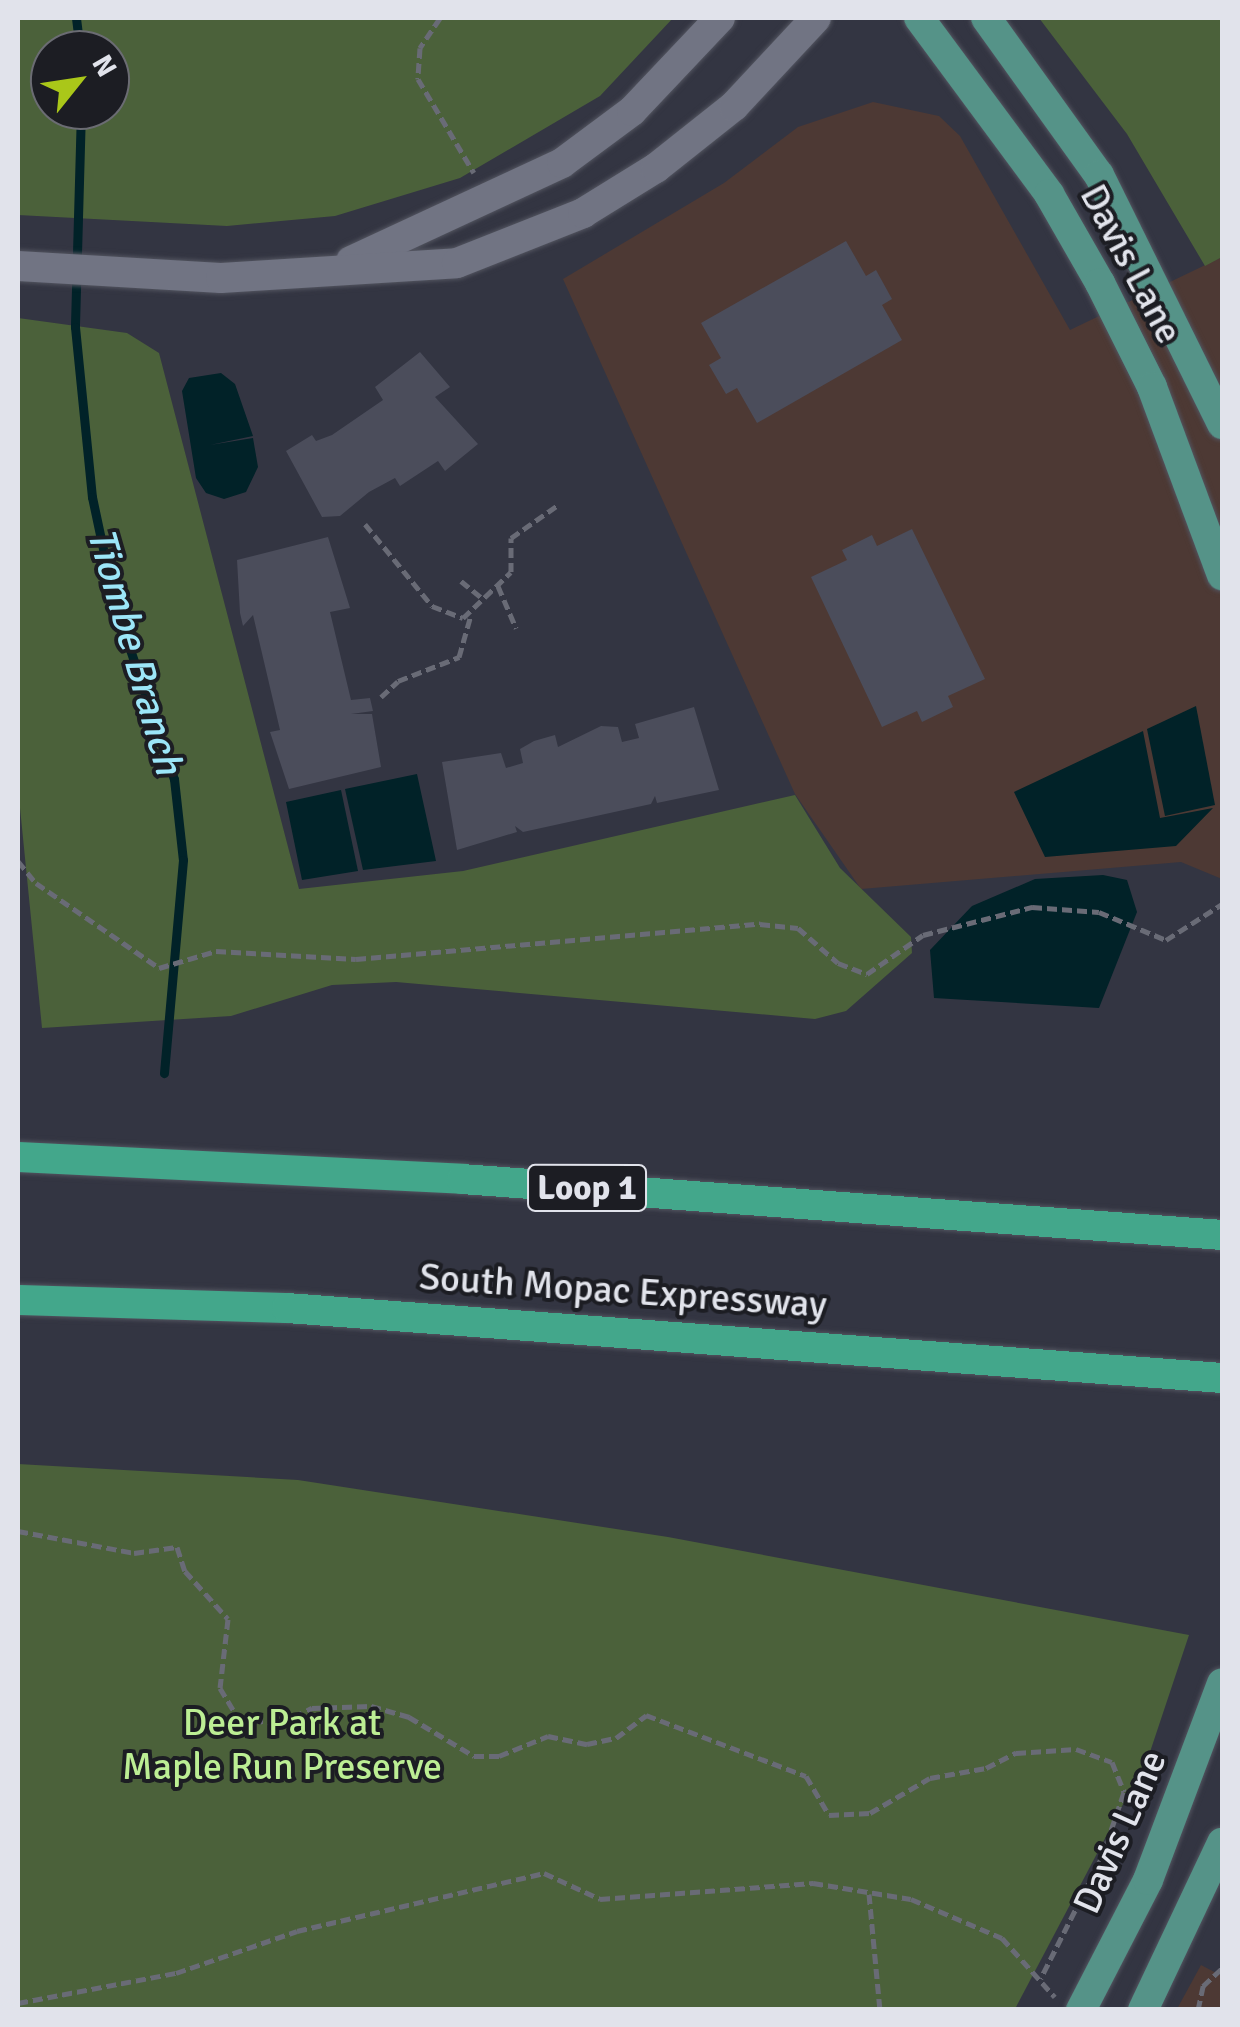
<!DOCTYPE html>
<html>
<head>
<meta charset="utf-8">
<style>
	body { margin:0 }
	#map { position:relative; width:1240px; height:2027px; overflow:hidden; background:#333542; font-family:Signika,sans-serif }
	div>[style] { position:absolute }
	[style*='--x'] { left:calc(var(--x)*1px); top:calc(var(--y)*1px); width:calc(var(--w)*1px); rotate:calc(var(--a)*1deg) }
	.commercial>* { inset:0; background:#4d3934 }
	.green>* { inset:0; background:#4b613a }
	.water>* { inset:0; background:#012228 }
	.stream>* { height:9px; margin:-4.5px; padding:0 4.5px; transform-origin:4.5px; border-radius:4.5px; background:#012228 }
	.building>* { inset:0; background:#4b4d5b }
	.path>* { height:5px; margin-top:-2.5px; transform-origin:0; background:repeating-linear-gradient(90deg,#696b76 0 10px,transparent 0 15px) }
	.roads { filter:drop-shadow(0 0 2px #52545f) drop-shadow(0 0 2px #52545f) }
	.minor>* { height:30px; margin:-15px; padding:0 15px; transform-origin:15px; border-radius:15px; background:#717483 }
	.major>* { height:30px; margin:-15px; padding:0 15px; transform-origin:15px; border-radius:15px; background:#559388 }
	.highway>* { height:30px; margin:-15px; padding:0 15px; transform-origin:15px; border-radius:15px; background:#43a78b }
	span { translate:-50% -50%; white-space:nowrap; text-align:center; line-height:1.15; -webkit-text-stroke:8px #1c1d23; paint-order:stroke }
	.shield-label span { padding:2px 8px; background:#1c1d23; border:2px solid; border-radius:8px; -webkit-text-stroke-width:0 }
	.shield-label { font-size:35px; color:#e1e3eb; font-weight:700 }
	.street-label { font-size:38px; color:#e1e3eb }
	.park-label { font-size:38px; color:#bcee94 }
	.water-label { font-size:40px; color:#9ce6f8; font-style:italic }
	.frame { position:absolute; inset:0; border:20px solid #e1e3eb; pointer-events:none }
	.north { position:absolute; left:30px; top:30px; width:100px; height:100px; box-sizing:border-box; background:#1c1d23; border:2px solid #6b6c73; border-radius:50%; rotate:60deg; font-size:28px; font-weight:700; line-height:40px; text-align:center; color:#e1e3eb }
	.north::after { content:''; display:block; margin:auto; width:35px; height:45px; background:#aac719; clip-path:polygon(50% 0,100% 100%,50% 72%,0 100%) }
</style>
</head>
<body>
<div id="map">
	<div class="commercial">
		<div style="clip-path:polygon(873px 102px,939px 116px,960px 136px,1070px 330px,1222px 257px,1222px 879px,1181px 862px,861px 889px,795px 794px,563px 279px,724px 183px,798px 127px)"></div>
		<div style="clip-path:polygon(1201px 1965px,1222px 1976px,1222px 2009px,1177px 2009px)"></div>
	</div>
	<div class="green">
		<div style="clip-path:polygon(evenodd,18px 18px,673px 18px,600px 96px,460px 178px,335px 216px,227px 226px,18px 215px,18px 18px,50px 50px,110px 50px,110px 110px,50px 110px,50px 50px)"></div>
		<div style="clip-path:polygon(1039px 18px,1222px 18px,1222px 257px,1205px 266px,1127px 134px)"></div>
		<div style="clip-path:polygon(18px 318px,127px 333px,159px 353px,299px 889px,463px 871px,795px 795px,840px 868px,911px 937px,912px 953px,846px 1011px,815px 1019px,396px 982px,332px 985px,231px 1016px,42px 1028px,18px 788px)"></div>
		<div style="clip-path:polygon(18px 1464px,298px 1480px,668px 1537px,1189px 1635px,1149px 1755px,1015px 2009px,18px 2009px)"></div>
	</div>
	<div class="water">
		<div style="clip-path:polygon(221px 373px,235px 384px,253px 436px,210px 445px,253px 438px,258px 467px,246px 492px,224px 499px,206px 493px,196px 478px,182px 391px,189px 378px)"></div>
		<div style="clip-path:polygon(1196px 706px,1215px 805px,1165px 816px,1147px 729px)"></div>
		<div style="clip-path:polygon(1143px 731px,1160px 818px,1213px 808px,1176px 846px,1045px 857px,1014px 792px)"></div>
		<div style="clip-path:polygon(417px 774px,436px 861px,363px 870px,345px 789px)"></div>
		<div style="clip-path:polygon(341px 790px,358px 871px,302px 880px,286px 802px)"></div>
		<div style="clip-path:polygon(1103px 875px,1127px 880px,1137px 912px,1099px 1008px,934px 998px,930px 950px,972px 906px,1035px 879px)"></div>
	</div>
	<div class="stream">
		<div style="--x:76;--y:18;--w:32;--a:83"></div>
		<div style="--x:81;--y:110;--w:217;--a:91.6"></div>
		<div style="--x:75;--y:327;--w:171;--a:84.3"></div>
		<div style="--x:92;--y:497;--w:110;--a:78"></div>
		<div style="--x:115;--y:605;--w:184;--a:71.3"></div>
		<div style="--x:174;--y:779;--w:81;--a:83.7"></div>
		<div style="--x:183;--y:860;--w:214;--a:95.1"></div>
	</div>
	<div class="building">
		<div style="clip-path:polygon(846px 241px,866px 276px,876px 270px,892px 299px,882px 305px,902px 340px,757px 423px,737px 388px,726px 394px,709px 365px,721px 358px,701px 323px)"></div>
		<div style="clip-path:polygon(420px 352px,450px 387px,435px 397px,478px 444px,445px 471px,438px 461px,400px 486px,395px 478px,369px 492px,340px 516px,322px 517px,286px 451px,312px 435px,316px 441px,332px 435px,383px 400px,375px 387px)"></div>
		<div style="clip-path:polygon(912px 529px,985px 679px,948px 696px,953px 707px,922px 722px,917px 711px,882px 727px,811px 577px,847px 560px,842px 550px,872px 535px,877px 546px)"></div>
		<div style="clip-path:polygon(328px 537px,350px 608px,330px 612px,351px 700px,370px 698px,373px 711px,351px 714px,372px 714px,381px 767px,289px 789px,270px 732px,280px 730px,253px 615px,243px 626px,240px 613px,237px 560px)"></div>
		<div style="clip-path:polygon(694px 707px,719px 790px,657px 803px,655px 796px,651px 804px,523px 832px,515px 826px,517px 832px,457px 850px,442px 762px,501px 753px,506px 768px,523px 763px,520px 749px,534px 741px,555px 735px,558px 747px,601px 726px,618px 727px,622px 742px,639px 738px,635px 724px)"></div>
	</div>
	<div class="path">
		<div style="--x:440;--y:18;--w:36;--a:124"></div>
		<div style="--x:420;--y:48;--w:31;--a:94"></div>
		<div style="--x:418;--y:79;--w:109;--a:59.2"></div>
		<div style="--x:365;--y:524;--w:106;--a:50.7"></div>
		<div style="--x:432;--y:606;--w:33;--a:21"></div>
		<div style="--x:463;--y:618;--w:66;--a:-43.8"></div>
		<div style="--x:511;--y:572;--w:34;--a:-90"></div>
		<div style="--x:511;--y:538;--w:57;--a:-35.1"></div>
		<div style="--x:461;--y:581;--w:26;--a:39"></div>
		<div style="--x:498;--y:586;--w:46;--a:66.8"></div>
		<div style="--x:381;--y:697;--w:23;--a:-43"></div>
		<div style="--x:398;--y:681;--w:66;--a:-21.5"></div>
		<div style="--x:459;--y:657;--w:44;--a:-74.1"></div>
		<div style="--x:18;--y:861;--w:28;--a:51"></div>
		<div style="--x:36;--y:883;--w:150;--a:34.6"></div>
		<div style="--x:159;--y:968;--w:59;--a:-16.6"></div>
		<div style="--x:216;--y:951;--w:140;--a:3.3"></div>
		<div style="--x:356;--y:959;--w:406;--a:-5"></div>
		<div style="--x:760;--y:924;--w:38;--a:6"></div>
		<div style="--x:798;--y:928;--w:53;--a:41.2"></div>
		<div style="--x:838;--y:963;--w:31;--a:21"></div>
		<div style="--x:867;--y:974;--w:68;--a:-34.9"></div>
		<div style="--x:923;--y:935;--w:113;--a:-14.4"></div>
		<div style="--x:1032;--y:907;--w:67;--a:4.3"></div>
		<div style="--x:1099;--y:912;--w:73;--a:22.7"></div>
		<div style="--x:1166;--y:940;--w:67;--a:-32.7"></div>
		<div style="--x:18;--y:1531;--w:118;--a:10.7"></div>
		<div style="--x:134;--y:1553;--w:43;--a:-7.9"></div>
		<div style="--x:177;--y:1547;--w:25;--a:72"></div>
		<div style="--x:185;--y:1571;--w:64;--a:48.1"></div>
		<div style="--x:228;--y:1619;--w:69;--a:96.6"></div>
		<div style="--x:220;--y:1688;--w:35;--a:59"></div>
		<div style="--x:238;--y:1718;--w:42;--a:8.1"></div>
		<div style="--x:280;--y:1724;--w:36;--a:-27"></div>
		<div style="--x:312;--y:1708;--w:59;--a:-1.9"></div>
		<div style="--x:371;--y:1706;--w:40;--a:16"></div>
		<div style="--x:409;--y:1717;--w:76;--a:31"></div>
		<div style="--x:474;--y:1756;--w:25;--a:0"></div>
		<div style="--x:499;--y:1756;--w:53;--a:-22.2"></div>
		<div style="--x:548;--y:1736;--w:40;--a:12"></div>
		<div style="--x:587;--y:1744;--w:30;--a:-12"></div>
		<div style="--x:616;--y:1738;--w:38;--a:-37"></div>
		<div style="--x:646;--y:1715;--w:171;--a:20.9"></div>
		<div style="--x:806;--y:1776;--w:45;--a:59.5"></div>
		<div style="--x:829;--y:1815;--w:41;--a:-2.8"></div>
		<div style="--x:870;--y:1813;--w:69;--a:-30.3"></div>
		<div style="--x:930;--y:1778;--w:57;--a:-10.1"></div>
		<div style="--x:986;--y:1768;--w:34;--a:-27"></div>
		<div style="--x:1016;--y:1753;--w:60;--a:-3.8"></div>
		<div style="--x:1076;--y:1749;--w:38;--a:20"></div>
		<div style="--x:1112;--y:1762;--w:32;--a:68"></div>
		<div style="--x:1124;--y:1792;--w:69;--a:108.7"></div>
		<div style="--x:1102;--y:1857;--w:136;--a:116.8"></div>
		<div style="--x:869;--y:1894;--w:117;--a:84.6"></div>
		<div style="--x:18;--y:2003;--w:161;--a:-10.8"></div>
		<div style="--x:176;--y:1973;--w:128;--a:-19.1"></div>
		<div style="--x:297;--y:1931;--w:254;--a:-13.2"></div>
		<div style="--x:544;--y:1873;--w:62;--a:24.9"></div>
		<div style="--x:600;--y:1899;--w:214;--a:-4.3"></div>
		<div style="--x:813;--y:1883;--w:99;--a:9.3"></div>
		<div style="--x:911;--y:1899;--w:99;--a:23.2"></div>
		<div style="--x:1002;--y:1938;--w:79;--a:48.1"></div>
		<div style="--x:1198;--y:2010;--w:25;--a:-78"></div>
		<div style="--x:1203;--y:1986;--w:26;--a:-43"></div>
	</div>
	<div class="roads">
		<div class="minor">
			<div style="--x:351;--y:261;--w:233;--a:-24.9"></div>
			<div style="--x:562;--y:163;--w:87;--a:-36.6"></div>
			<div style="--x:632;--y:111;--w:128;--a:-46.6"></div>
			<div style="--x:18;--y:266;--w:203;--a:3.4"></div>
			<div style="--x:221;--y:278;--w:236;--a:-3.6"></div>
			<div style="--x:457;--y:263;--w:136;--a:-21.6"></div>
			<div style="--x:583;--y:213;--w:86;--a:-31.7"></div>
			<div style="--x:656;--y:168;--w:100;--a:-38.5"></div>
			<div style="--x:734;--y:106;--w:120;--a:-47"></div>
		</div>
		<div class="major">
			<div style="--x:919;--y:18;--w:219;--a:53.5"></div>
			<div style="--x:1049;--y:194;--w:103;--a:60.2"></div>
			<div style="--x:1100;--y:283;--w:116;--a:63.4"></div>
			<div style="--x:1152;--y:387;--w:201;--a:69.6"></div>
			<div style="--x:986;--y:18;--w:193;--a:54.3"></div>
			<div style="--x:1099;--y:175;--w:278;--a:63.7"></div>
			<div style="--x:1081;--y:2010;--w:146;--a:-62.7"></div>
			<div style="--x:1148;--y:1880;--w:210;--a:-69.4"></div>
			<div style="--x:1143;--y:2010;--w:185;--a:-64.7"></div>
		</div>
		<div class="highway">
			<div style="--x:18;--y:1157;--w:445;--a:2.8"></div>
			<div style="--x:462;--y:1179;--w:762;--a:4.21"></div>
			<div style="--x:18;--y:1300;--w:269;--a:1.7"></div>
			<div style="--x:287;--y:1308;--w:938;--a:4.28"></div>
		</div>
	</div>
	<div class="shield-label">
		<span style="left:587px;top:1188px">Loop 1</span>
	</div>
	<div class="street-label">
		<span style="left:1131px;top:264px;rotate:62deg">Davis Lane</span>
		<span style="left:623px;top:1291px;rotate:4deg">South Mopac Expressway</span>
		<span style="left:1120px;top:1832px;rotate:-66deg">Davis Lane</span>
	</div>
	<div class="park-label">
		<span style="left:282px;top:1745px">Deer Park at<br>Maple Run Preserve</span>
	</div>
	<div class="water-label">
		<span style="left:135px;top:651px;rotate:74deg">Tiombe Branch</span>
	</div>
	<div class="frame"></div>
	<div class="north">N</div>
</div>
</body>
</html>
